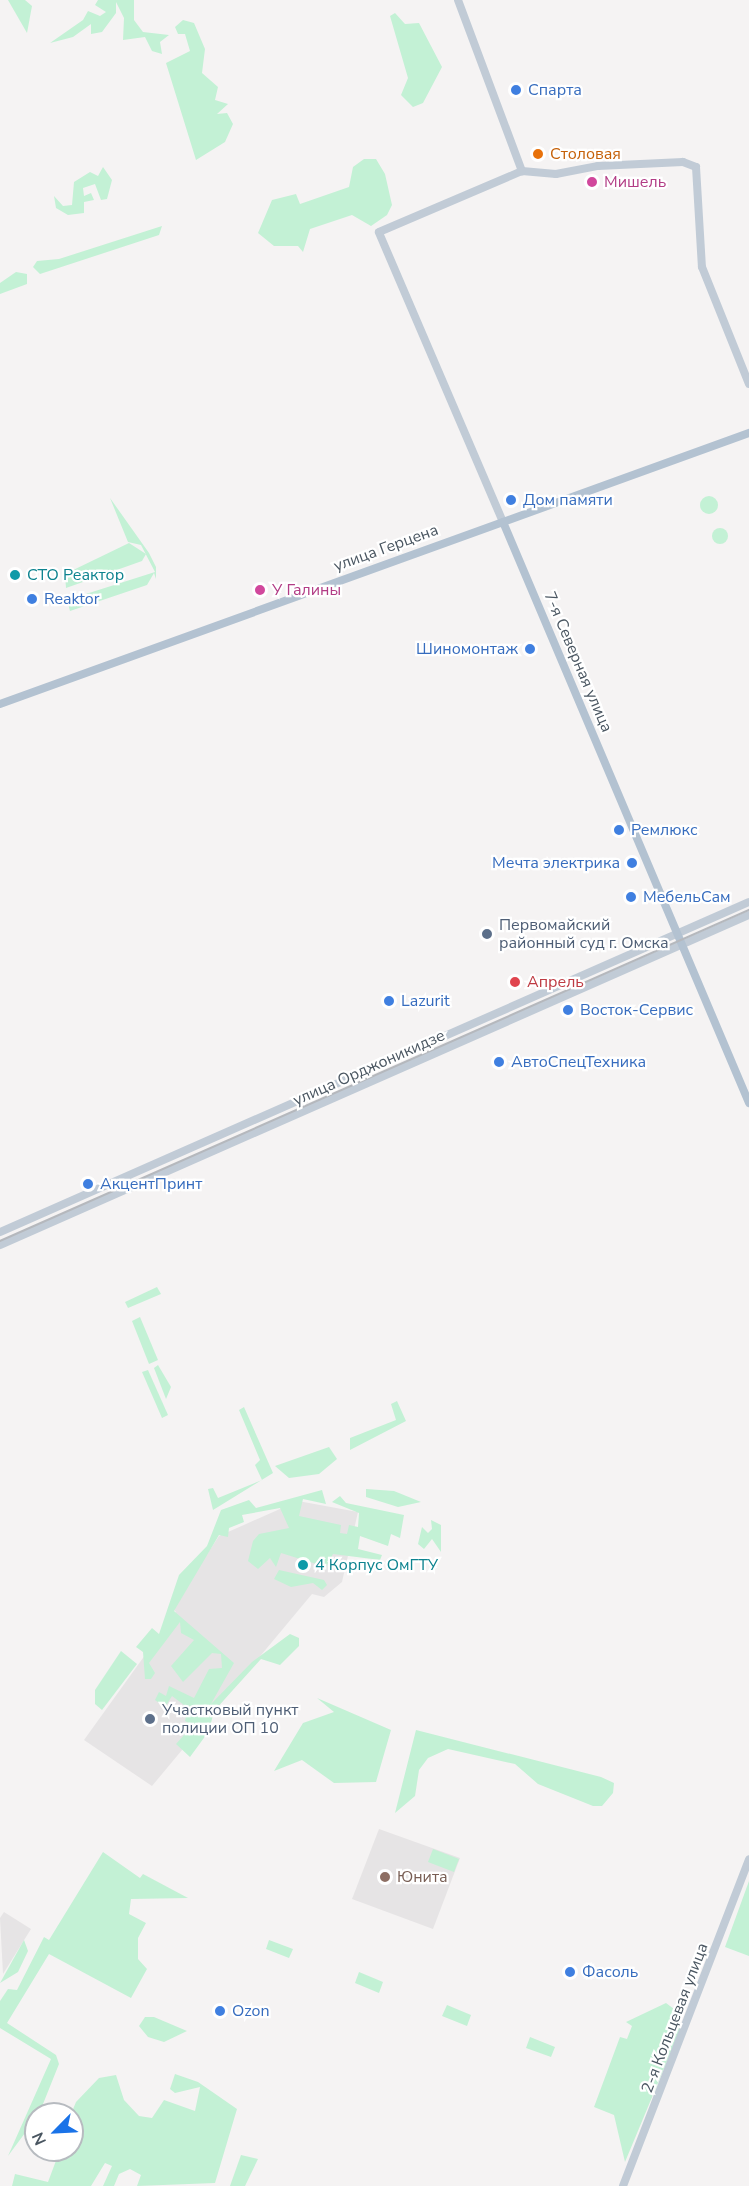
<!DOCTYPE html>
<html>
<head>
<meta charset="utf-8">
<style>
	body { margin:0 }
	#map { position:relative; width:749px; height:2186px; overflow:hidden; background:#f5f3f3; font-family:"Nunito Sans",sans-serif }
	div>[style] { position:absolute }
	[style*='--x'] { left:calc(var(--x)*1px); top:calc(var(--y)*1px); width:calc(var(--w)*1px); rotate:calc(var(--a)*1deg) }
	.education>* { inset:0; background:#e6e4e5 }
	.green>* { inset:0; background:#c3f1d5 }
	.round { border-radius:50% }
	.secondary>* { height:8px; margin:-4px; padding:0 4px; transform-origin:4px; border-radius:4px; background:#c1cbd6 }
	.primary>* { height:8px; margin:-4px; padding:0 4px; transform-origin:4px; border-radius:4px; background:#b3c2d1 }
	.tram>* { height:1.5px; margin:-0.75px; padding:0 0.75px; transform-origin:0.75px; border-radius:0.75px; background:#b5b8bd }
	.dots>* { width:16px; height:16px; translate:-50% -50%; box-sizing:border-box; border:3px solid #fff; border-radius:50% }
	span { translate:-50% -50%; white-space:nowrap; text-align:center; line-height:1.15; -webkit-text-stroke:4.5px #fff; paint-order:stroke }
	.shop-label { font-size:16px; color:#366cbe }
	.left { translate:0 -50%; text-align:left }
	.right { translate:-100% -50%; text-align:right }
	.food-label { font-size:16px; color:#c56008 }
	.hotel-label { font-size:16px; color:#b23c85 }
	.street-label { font-size:16px; color:#4a5661 }
	.culture-label { font-size:16px; color:#0d838f }
	.service-label { font-size:16px; color:#4e5e75 }
	.health-label { font-size:16px; color:#be3a42 }
	.education-label { font-size:16px; color:#785e54 }
	.north { position:absolute; left:24px; top:2102px; width:60px; height:60px; box-sizing:border-box; background:#fff; border:2px solid #b7bbc0; border-radius:50%; rotate:246deg; font-size:16px; font-weight:700; line-height:24px; text-align:center; color:#4a5661 }
	.north::after { content:''; display:block; margin:auto; width:21px; height:27px; background:#1a73e8; clip-path:polygon(50% 0,100% 100%,50% 72%,0 100%) }
</style>
</head>
<body>
<div id="map">
	<div class="education">
		<div style="clip-path:polygon(298px 1501px,358px 1512px,342px 1582px,324px 1597px,312px 1594px,152px 1786px,84px 1740px,176px 1612px,172px 1608px,219px 1536px)"></div>
		<div style="clip-path:polygon(379px 1829px,460px 1858px,433px 1929px,352px 1899px)"></div>
		<div style="clip-path:polygon(4px 1912px,31px 1929px,3px 1974px,0 1918px)"></div>
	</div>
	<div class="green">
		<div style="clip-path:polygon(8px 0,25px 0,32px 6px,27px 33px)"></div>
		<div style="clip-path:polygon(98px 0,134px 0,134px 20px,143px 32px,169px 35px,160px 42px,162px 54px,152px 51px,145px 37px,123px 40px,124px 18px,116px 2px,116px 13px,102px 32px,91px 34px,91px 24px,73px 37px,50px 43px,83px 20px,88px 11px,100px 16px,106px 12px,95px 5px)"></div>
		<div style="clip-path:polygon(395px 13px,405px 24px,419px 23px,442px 67px,423px 103px,413px 107px,401px 95px,408px 78px,390px 16px)"></div>
		<div style="clip-path:polygon(183px 20px,194px 23px,205px 49px,202px 73px,218px 87px,215px 100px,228px 104px,217px 114px,227px 113px,233px 124px,225px 142px,196px 160px,166px 63px,190px 51px,185px 34px,178px 34px,175px 27px)"></div>
		<div style="clip-path:polygon(364px 159px,376px 159px,385px 174px,392px 205px,387px 215px,371px 226px,352px 215px,310px 229px,303px 252px,298px 246px,274px 246px,258px 233px,272px 200px,296px 194px,300px 204px,349px 187px,353px 167px)"></div>
		<div style="clip-path:polygon(103px 167px,112px 180px,107px 199px,101px 200px,95px 184px,83px 188px,84px 196px,91px 193px,94px 200px,84px 202px,84px 213px,68px 215px,56px 208px,54px 196px,63px 206px,72px 205px,74px 182px,90px 172px,98px 176px)"></div>
		<div style="clip-path:polygon(162px 226px,159px 235px,40px 274px,33px 267px,37px 261px,59px 259px)"></div>
		<div style="clip-path:polygon(16px 272px,27px 274px,27px 284px,0 294px,0 283px)"></div>
		<div class="round" style="left:700px;top:496px;width:18px;height:18px"></div>
		<div style="clip-path:polygon(110px 498px,149px 553px,156px 567px,156px 579px,154px 573px,147px 585px,70px 611px,67px 600px,155px 572px,141px 545px,128px 542px)"></div>
		<div class="round" style="left:712px;top:528px;width:16px;height:16px"></div>
		<div style="clip-path:polygon(129px 543px,146px 554px,142px 561px,66px 588px,65px 574px)"></div>
		<div style="clip-path:polygon(157px 1287px,161px 1294px,128px 1308px,125px 1302px)"></div>
		<div style="clip-path:polygon(140px 1317px,158px 1360px,149px 1364px,132px 1321px)"></div>
		<div style="clip-path:polygon(158px 1365px,171px 1387px,166px 1399px,154px 1368px)"></div>
		<div style="clip-path:polygon(148px 1370px,168px 1415px,162px 1418px,142px 1372px)"></div>
		<div style="clip-path:polygon(397px 1401px,406px 1421px,350px 1450px,350px 1438px,396px 1420px,391px 1404px)"></div>
		<div style="clip-path:polygon(244px 1407px,273px 1473px,213px 1510px,208px 1489px,213px 1488px,218px 1498px,262px 1480px,255px 1465px,260px 1460px,239px 1410px)"></div>
		<div style="clip-path:polygon(329px 1447px,337px 1459px,319px 1474px,289px 1478px,275px 1466px)"></div>
		<div style="clip-path:polygon(366px 1489px,394px 1491px,421px 1502px,398px 1507px,366px 1497px)"></div>
		<div style="clip-path:polygon(322px 1490px,326px 1504px,303px 1499px,299px 1516px,341px 1525px,340px 1533px,347px 1534px,349px 1525px,358px 1527px,359px 1513px,332px 1502px,340px 1496px,346px 1503px,404px 1515px,400px 1538px,391px 1534px,388px 1546px,360px 1536px,358px 1549px,382px 1555px,380px 1560px,333px 1554px,326px 1567px,281px 1553px,276px 1567px,270px 1558px,258px 1569px,248px 1561px,253px 1541px,259px 1534px,289px 1528px,280px 1508px,242px 1515px,244px 1522px,229px 1528px,228px 1537px,219px 1535px,174px 1611px,234px 1663px,211px 1704px,252px 1662px,290px 1634px,299px 1638px,299px 1646px,280px 1665px,261px 1659px,214px 1711px,209px 1731px,190px 1757px,176px 1744px,193px 1725px,185px 1721px,188px 1708px,172px 1696px,165px 1707px,155px 1700px,159px 1692px,166px 1696px,169px 1686px,194px 1698px,209px 1669px,222px 1668px,221px 1654px,212px 1653px,183px 1682px,171px 1666px,194px 1640px,181px 1633px,180px 1622px,149px 1663px,155px 1673px,151px 1679px,145px 1679px,143px 1652px,136px 1647px,152px 1628px,159px 1634px,179px 1575px,207px 1546px,221px 1510px,249px 1500px,256px 1508px)"></div>
		<div style="clip-path:polygon(431px 1520px,441px 1525px,441px 1552px,432px 1539px,424px 1549px,418px 1544px,422px 1527px,428px 1533px,432px 1529px)"></div>
		<div style="clip-path:polygon(279px 1570px,324px 1580px,327px 1585px,322px 1590px,313px 1583px,291px 1587px,274px 1579px)"></div>
		<div style="clip-path:polygon(121px 1651px,137px 1664px,102px 1710px,95px 1704px,95px 1690px)"></div>
		<div style="clip-path:polygon(317px 1698px,391px 1730px,376px 1782px,334px 1783px,302px 1760px,274px 1771px,303px 1723px,334px 1712px)"></div>
		<div style="clip-path:polygon(416px 1730px,601px 1777px,614px 1783px,613px 1793px,602px 1806px,593px 1806px,538px 1784px,515px 1764px,448px 1749px,428px 1758px,419px 1770px,415px 1796px,395px 1813px)"></div>
		<div style="clip-path:polygon(433px 1849px,459px 1859px,454px 1872px,428px 1862px)"></div>
		<div style="clip-path:polygon(103px 1852px,140px 1878px,143px 1874px,188px 1898px,131px 1899px,129px 1914px,146px 1923px,138px 1938px,138px 1959px,147px 1969px,131px 1998px,49px 1954px,7px 2023px,56px 2055px,59px 2064px,39px 2114px,8px 2156px,51px 2059px,0 2028px,0 2001px,8px 1989px,17px 1990px,44px 1937px,49px 1940px)"></div>
		<div style="clip-path:polygon(749px 1881px,749px 1956px,725px 1947px)"></div>
		<div style="clip-path:polygon(24px 1940px,28px 1951px,18px 1972px,0 1983px)"></div>
		<div style="clip-path:polygon(269px 1940px,293px 1949px,289px 1958px,266px 1949px)"></div>
		<div style="clip-path:polygon(359px 1972px,383px 1982px,379px 1993px,355px 1983px)"></div>
		<div style="clip-path:polygon(666px 2003px,678px 2012px,680px 2030px,625px 2162px,614px 2115px,594px 2107px,620px 2037px,627px 2039px,632px 2026px,626px 2022px)"></div>
		<div style="clip-path:polygon(447px 2005px,471px 2015px,467px 2026px,442px 2016px)"></div>
		<div style="clip-path:polygon(145px 2017px,154px 2017px,187px 2031px,164px 2042px,148px 2037px,139px 2026px)"></div>
		<div style="clip-path:polygon(530px 2037px,555px 2047px,551px 2057px,526px 2048px)"></div>
		<div style="clip-path:polygon(175px 2074px,198px 2082px,237px 2109px,215px 2183px,137px 2186px,141px 2175px,130px 2169px,119px 2174px,114px 2186px,103px 2186px,112px 2166px,105px 2163px,91px 2186px,12px 2186px,15px 2174px,48px 2182px,60px 2150px,72px 2150px,71px 2114px,76px 2102px,99px 2078px,116px 2075px,124px 2100px,139px 2116px,152px 2118px,164px 2100px,195px 2111px,200px 2087px,175px 2093px,170px 2089px)"></div>
		<div style="clip-path:polygon(241px 2155px,258px 2159px,245px 2186px,230px 2186px)"></div>
	</div>
	<div class="secondary">
		<div style="--x:458;--y:0;--w:183;--a:69.5"></div>
		<div style="--x:522;--y:171;--w:34;--a:5"></div>
		<div style="--x:556;--y:174;--w:43;--a:-10.8"></div>
		<div style="--x:598;--y:166;--w:85;--a:-2.7"></div>
		<div style="--x:683;--y:162;--w:14;--a:21"></div>
		<div style="--x:696;--y:167;--w:100;--a:86.6"></div>
		<div style="--x:702;--y:267;--w:126;--a:68.1"></div>
		<div style="--x:503;--y:522;--w:315;--a:-113.2"></div>
		<div style="--x:379;--y:232;--w:155;--a:-23.1"></div>
		<div style="--x:0;--y:1232;--w:818;--a:-23.78"></div>
		<div style="--x:0;--y:1245;--w:818;--a:-23.78"></div>
		<div style="--x:623;--y:2186;--w:350;--a:-68.9"></div>
	</div>
	<div class="primary">
		<div style="--x:503;--y:522;--w:631;--a:67.05"></div>
		<div style="--x:0;--y:704;--w:797;--a:-19.89"></div>
	</div>
	<div class="tram">
		<div style="--x:0;--y:1241;--w:819;--a:-23.84"></div>
	</div>
	<div class="dots">
		<div style="left:516px;top:90px;background:#3f7fe0"></div>
		<div style="left:538px;top:154px;background:#e8710a"></div>
		<div style="left:592px;top:182px;background:#d1479c"></div>
		<div style="left:511px;top:500px;background:#3f7fe0"></div>
		<div style="left:15px;top:575px;background:#0f9aa8"></div>
		<div style="left:260px;top:590px;background:#d1479c"></div>
		<div style="left:32px;top:599px;background:#3f7fe0"></div>
		<div style="left:530px;top:649px;background:#3f7fe0"></div>
		<div style="left:619px;top:830px;background:#3f7fe0"></div>
		<div style="left:632px;top:863px;background:#3f7fe0"></div>
		<div style="left:631px;top:897px;background:#3f7fe0"></div>
		<div style="left:487px;top:934px;background:#5c6f8a"></div>
		<div style="left:515px;top:982px;background:#e0444e"></div>
		<div style="left:389px;top:1001px;background:#3f7fe0"></div>
		<div style="left:568px;top:1010px;background:#3f7fe0"></div>
		<div style="left:499px;top:1062px;background:#3f7fe0"></div>
		<div style="left:88px;top:1184px;background:#3f7fe0"></div>
		<div style="left:303px;top:1565px;background:#0f9aa8"></div>
		<div style="left:150px;top:1719px;background:#5c6f8a"></div>
		<div style="left:385px;top:1877px;background:#8d6e63"></div>
		<div style="left:570px;top:1972px;background:#3f7fe0"></div>
		<div style="left:220px;top:2011px;background:#3f7fe0"></div>
	</div>
	<div class="shop-label">
		<span class="left" style="left:528px;top:90px">Спарта</span>
		<span class="left" style="left:523px;top:500px">Дом памяти</span>
		<span class="left" style="left:44px;top:599px">Reaktor</span>
		<span class="right" style="left:518px;top:649px">Шиномонтаж</span>
		<span class="left" style="left:631px;top:830px">Ремлюкс</span>
		<span class="right" style="left:620px;top:863px">Мечта электрика</span>
		<span class="left" style="left:643px;top:897px">МебельСам</span>
		<span class="left" style="left:401px;top:1001px">Lazurit</span>
		<span class="left" style="left:580px;top:1010px">Восток-Сервис</span>
		<span class="left" style="left:511px;top:1062px">АвтоСпецТехника</span>
		<span class="left" style="left:100px;top:1184px">АкцентПринт</span>
		<span class="left" style="left:582px;top:1972px">Фасоль</span>
		<span class="left" style="left:232px;top:2011px">Ozon</span>
	</div>
	<div class="food-label">
		<span class="left" style="left:550px;top:154px">Столовая</span>
	</div>
	<div class="hotel-label">
		<span class="left" style="left:604px;top:182px">Мишель</span>
		<span class="left" style="left:272px;top:590px">У Галины</span>
	</div>
	<div class="street-label">
		<span style="left:386px;top:548px;rotate:-20deg">улица Герцена</span>
		<span style="left:578px;top:662px;rotate:67deg">7-я Северная улица</span>
		<span style="left:369px;top:1068px;rotate:-24deg">улица Орджоникидзе</span>
		<span style="left:675px;top:2018px;rotate:-69deg">2-я Кольцевая улица</span>
	</div>
	<div class="culture-label">
		<span class="left" style="left:27px;top:575px">СТО Реактор</span>
		<span class="left" style="left:315px;top:1565px">4 Корпус ОмГТУ</span>
	</div>
	<div class="service-label">
		<span class="left" style="left:499px;top:934px">Первомайский<br>районный суд г. Омска</span>
		<span class="left" style="left:162px;top:1719px">Участковый пункт<br>полиции ОП 10</span>
	</div>
	<div class="health-label">
		<span class="left" style="left:527px;top:982px">Апрель</span>
	</div>
	<div class="education-label">
		<span class="left" style="left:397px;top:1877px">Юнита</span>
	</div>
	<div class="north">N</div>
</div>
</body>
</html>
